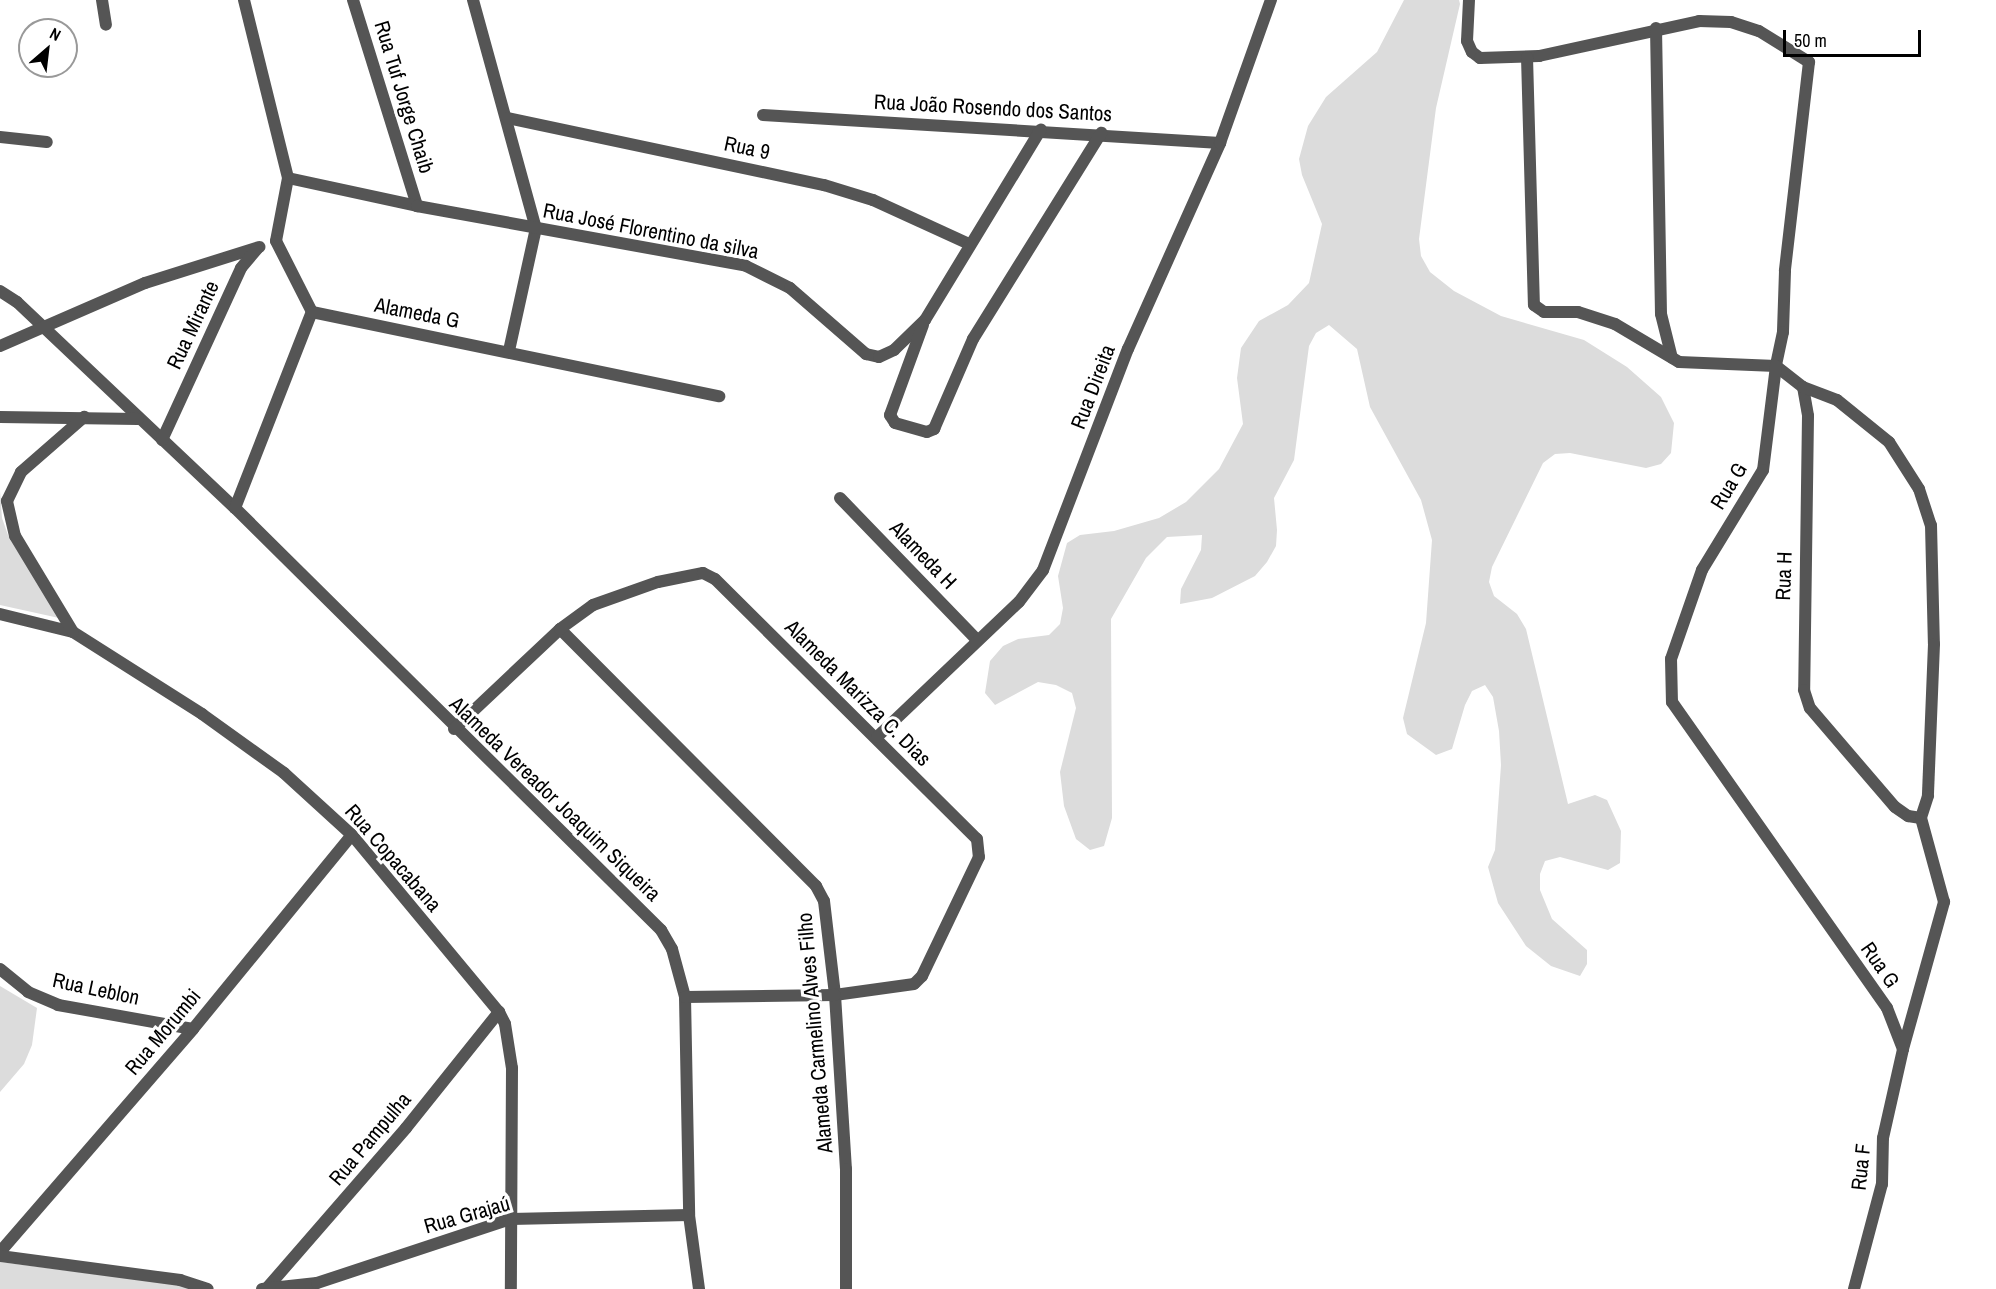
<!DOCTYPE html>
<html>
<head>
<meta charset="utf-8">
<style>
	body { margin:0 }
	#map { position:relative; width:1996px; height:1289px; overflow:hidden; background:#fff; font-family:"Archivo Narrow",sans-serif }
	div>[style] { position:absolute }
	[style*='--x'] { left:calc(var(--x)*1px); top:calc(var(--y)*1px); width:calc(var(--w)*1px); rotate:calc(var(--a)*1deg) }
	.green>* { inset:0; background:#dcdcdc }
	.minor>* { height:12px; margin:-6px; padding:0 6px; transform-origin:6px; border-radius:6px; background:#555 }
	span { translate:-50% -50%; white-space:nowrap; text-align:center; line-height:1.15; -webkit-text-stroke:6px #fff; paint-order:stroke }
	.street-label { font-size:21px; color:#000 }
	.north { position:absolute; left:18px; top:18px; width:60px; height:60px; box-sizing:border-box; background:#fff; border:2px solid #999; border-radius:50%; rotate:28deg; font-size:16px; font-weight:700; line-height:24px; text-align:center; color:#000 }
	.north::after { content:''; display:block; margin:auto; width:21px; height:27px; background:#000; clip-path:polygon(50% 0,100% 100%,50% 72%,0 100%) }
	.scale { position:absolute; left:1783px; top:30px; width:138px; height:27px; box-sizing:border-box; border:3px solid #000; border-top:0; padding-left:8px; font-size:18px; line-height:21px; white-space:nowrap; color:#000; -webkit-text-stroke:4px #fff; paint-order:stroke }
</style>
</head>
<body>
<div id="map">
	<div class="green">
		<div style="clip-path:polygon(1404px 0,1459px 0,1460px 4px,1436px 108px,1419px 239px,1421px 256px,1430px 272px,1454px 291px,1501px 316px,1584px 340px,1627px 367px,1661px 397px,1674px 423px,1671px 453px,1661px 464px,1646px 468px,1570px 453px,1555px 454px,1543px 463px,1492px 567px,1489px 582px,1494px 596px,1517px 614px,1526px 629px,1568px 804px,1595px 795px,1607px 800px,1621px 831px,1620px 863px,1608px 870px,1560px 857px,1545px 861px,1540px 874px,1540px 890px,1552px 919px,1587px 950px,1587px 964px,1580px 976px,1551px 966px,1526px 946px,1498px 903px,1488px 867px,1495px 850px,1501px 765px,1499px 731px,1493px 697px,1485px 685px,1472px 691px,1465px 705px,1452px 749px,1436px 755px,1407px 734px,1403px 718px,1426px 623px,1432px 540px,1421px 500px,1370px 407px,1357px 349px,1329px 325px,1316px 333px,1309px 346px,1294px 460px,1274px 498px,1277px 530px,1276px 546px,1267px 562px,1255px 576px,1212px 598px,1180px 604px,1181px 589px,1201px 550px,1202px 535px,1167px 537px,1146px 558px,1111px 619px,1112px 818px,1104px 846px,1090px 850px,1076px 839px,1064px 806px,1060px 772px,1076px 708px,1072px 693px,1056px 685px,1038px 682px,995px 705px,985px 693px,990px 661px,1003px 646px,1018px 639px,1049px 635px,1060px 624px,1063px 608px,1058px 576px,1067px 543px,1080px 535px,1114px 531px,1159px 518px,1186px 502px,1219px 469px,1243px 424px,1237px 378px,1241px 348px,1259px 321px,1288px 305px,1309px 283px,1322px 224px,1302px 175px,1299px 159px,1308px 126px,1326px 97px,1377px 52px)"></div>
		<div style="clip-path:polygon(0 491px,2px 518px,8px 535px,59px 618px,0 605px)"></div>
		<div style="clip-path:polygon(0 986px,37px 1008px,32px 1045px,24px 1064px,0 1092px)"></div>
		<div style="clip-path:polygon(0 1262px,181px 1285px,192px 1289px,0 1289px)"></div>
	</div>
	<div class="minor">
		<div style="--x:102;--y:0;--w:25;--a:81"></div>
		<div style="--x:244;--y:0;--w:183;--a:76.1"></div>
		<div style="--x:288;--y:178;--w:64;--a:100.8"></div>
		<div style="--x:276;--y:241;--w:80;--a:63.1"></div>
		<div style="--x:353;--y:0;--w:216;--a:72.7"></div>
		<div style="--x:473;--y:0;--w:237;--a:74.6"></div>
		<div style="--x:536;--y:228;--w:126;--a:102.4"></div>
		<div style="--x:1469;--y:0;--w:41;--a:92.8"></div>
		<div style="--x:1467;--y:41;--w:12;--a:66"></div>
		<div style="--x:1472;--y:52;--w:10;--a:37"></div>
		<div style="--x:1480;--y:58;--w:59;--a:-1.9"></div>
		<div style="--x:1539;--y:56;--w:164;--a:-12.3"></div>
		<div style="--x:1699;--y:21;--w:32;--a:2"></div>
		<div style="--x:1731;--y:22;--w:29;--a:18"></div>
		<div style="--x:1759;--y:31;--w:59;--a:31.8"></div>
		<div style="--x:1809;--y:62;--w:210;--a:96.6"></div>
		<div style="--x:1785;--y:271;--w:61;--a:91.9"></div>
		<div style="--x:1783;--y:332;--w:35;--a:102"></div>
		<div style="--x:1776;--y:366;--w:34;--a:38"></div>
		<div style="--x:1803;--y:387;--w:29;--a:80"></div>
		<div style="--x:1808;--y:416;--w:274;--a:90.8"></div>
		<div style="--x:1804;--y:690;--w:19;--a:72"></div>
		<div style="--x:1810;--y:708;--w:130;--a:49.4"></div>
		<div style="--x:1895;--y:807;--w:16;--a:35"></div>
		<div style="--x:1908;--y:816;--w:13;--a:9"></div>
		<div style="--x:1656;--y:28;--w:286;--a:89"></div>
		<div style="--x:1661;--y:314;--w:45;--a:76"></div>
		<div style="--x:1527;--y:57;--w:248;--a:88.4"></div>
		<div style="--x:1534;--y:305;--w:12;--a:35"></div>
		<div style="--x:1544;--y:312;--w:34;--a:0"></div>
		<div style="--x:1578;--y:312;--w:39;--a:18"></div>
		<div style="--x:1615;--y:324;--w:74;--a:30.7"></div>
		<div style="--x:1679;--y:362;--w:97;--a:2.4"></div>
		<div style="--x:1776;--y:366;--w:105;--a:97.1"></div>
		<div style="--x:1763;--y:470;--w:117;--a:121.4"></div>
		<div style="--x:1702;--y:570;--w:94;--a:109.2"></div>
		<div style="--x:1671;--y:659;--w:43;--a:88.7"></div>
		<div style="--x:1672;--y:702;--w:374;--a:54.9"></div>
		<div style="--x:1887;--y:1008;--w:44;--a:68.7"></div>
		<div style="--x:763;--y:115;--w:458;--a:3.5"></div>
		<div style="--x:508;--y:118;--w:323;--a:12"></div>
		<div style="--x:824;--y:185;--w:51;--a:17"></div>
		<div style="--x:873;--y:200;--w:106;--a:24.6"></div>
		<div style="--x:0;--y:137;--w:47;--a:6.1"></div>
		<div style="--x:288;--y:178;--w:132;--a:12.2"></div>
		<div style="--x:417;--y:206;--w:334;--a:10.3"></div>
		<div style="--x:746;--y:266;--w:49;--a:26.6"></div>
		<div style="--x:790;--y:288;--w:101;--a:41"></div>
		<div style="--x:866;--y:354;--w:13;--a:13"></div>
		<div style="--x:879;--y:357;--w:17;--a:-25"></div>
		<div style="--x:894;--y:350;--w:43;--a:-44.1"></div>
		<div style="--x:925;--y:320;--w:223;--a:-58.7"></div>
		<div style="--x:0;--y:291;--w:20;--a:33"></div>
		<div style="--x:17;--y:302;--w:300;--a:43.4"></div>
		<div style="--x:235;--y:508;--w:600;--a:44.73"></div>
		<div style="--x:661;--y:930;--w:22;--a:60"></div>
		<div style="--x:672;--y:949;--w:50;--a:74.8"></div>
		<div style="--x:685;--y:997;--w:218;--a:88.9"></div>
		<div style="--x:689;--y:1215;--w:75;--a:82.3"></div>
		<div style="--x:923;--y:325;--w:96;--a:110.1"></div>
		<div style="--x:890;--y:415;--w:9;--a:58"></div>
		<div style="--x:895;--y:423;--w:33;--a:16"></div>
		<div style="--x:927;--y:432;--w:8;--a:-23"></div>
		<div style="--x:934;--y:429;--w:98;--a:-66.6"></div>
		<div style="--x:973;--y:339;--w:243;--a:-58.1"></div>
		<div style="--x:0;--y:346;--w:158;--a:-23.5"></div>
		<div style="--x:145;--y:283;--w:120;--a:-17.5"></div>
		<div style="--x:1803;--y:387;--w:36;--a:21"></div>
		<div style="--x:1837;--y:400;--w:67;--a:38.9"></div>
		<div style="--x:1889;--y:442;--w:56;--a:57.4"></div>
		<div style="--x:1919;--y:489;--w:38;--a:72"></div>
		<div style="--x:1931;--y:525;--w:119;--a:88.6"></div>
		<div style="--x:1934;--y:644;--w:152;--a:92.3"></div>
		<div style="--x:1928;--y:796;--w:23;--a:108"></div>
		<div style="--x:0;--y:417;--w:138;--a:0.8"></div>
		<div style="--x:162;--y:440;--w:189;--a:-65.3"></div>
		<div style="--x:241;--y:268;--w:25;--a:-50"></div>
		<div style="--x:840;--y:498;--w:197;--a:46"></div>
		<div style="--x:235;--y:508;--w:211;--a:-68.6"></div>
		<div style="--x:312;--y:312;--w:416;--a:11.7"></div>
		<div style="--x:0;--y:614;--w:75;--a:13.9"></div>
		<div style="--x:73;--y:632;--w:153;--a:32.4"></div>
		<div style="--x:202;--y:714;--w:101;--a:35.7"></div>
		<div style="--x:284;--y:773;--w:92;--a:42.4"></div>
		<div style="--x:352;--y:835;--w:230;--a:50.3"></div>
		<div style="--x:499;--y:1012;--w:13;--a:63"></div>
		<div style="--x:505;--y:1024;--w:45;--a:81"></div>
		<div style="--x:512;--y:1068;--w:221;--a:90.3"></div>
		<div style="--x:560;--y:629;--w:363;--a:45.1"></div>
		<div style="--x:816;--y:886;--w:17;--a:62"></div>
		<div style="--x:824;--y:901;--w:95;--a:83.3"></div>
		<div style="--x:835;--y:995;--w:174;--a:86.4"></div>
		<div style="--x:846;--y:1169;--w:120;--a:90"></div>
		<div style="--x:73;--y:632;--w:112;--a:-121.1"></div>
		<div style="--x:15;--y:536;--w:36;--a:-103"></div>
		<div style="--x:7;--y:501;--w:32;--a:-64"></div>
		<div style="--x:21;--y:472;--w:84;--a:-41.1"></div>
		<div style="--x:454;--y:729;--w:146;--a:-43.3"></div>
		<div style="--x:560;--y:629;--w:41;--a:-36"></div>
		<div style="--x:593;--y:605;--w:69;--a:-19.5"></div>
		<div style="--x:658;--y:582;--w:46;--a:-11.3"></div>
		<div style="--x:703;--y:573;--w:13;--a:27"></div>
		<div style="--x:715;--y:579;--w:369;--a:44.8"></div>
		<div style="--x:977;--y:839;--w:18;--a:84"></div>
		<div style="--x:979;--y:857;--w:132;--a:115.6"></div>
		<div style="--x:922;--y:976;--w:11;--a:135"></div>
		<div style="--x:914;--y:984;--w:80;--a:172.1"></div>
		<div style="--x:835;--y:995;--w:150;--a:179.2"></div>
		<div style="--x:877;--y:737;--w:196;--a:-43.6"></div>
		<div style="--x:1019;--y:602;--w:40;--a:-53"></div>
		<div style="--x:1043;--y:570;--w:237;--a:-69"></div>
		<div style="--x:1128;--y:349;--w:226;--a:-65.9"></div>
		<div style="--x:1220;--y:143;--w:152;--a:-70.4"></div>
		<div style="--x:0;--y:969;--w:36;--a:39"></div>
		<div style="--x:28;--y:992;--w:33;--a:23"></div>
		<div style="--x:58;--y:1005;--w:137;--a:10.1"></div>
		<div style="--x:0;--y:1252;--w:295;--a:-49.1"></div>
		<div style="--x:193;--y:1029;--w:251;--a:-50.7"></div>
		<div style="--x:0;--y:1256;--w:182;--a:7.6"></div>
		<div style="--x:180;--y:1280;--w:29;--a:18"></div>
		<div style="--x:267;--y:1288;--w:212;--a:-49"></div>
		<div style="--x:406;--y:1128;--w:149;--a:-51.3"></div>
		<div style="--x:262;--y:1289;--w:55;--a:-6.2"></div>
		<div style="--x:317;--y:1283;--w:204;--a:-18.3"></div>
		<div style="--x:511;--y:1219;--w:178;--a:-1.3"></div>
		<div style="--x:1854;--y:1289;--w:109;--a:-75.1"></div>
		<div style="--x:1882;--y:1184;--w:46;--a:-88.8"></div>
		<div style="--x:1883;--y:1138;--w:91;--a:-77.3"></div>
		<div style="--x:1903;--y:1049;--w:153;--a:-74.4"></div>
		<div style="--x:1944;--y:902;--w:87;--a:-105.3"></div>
	</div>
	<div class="street-label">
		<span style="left:404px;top:97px;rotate:73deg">Rua Tuf Jorge Chaib</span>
		<span style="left:993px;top:108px;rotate:3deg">Rua João Rosendo dos Santos</span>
		<span style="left:747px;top:148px;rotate:12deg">Rua 9</span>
		<span style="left:651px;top:231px;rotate:11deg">Rua José Florentino da silva</span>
		<span style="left:417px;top:313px;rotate:11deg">Alameda G</span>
		<span style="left:193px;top:325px;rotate:-65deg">Rua Mirante</span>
		<span style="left:1093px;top:387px;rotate:-69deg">Rua Direita</span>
		<span style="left:1729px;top:486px;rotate:-59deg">Rua G</span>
		<span style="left:923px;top:555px;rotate:46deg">Alameda H</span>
		<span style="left:1784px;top:576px;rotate:-88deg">Rua H</span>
		<span style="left:858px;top:693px;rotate:45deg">Alameda Marizza C. Dias</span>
		<span style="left:555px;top:799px;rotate:44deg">Alameda Vereador Joaquim Siqueira</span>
		<span style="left:393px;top:858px;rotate:49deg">Rua Copacabana</span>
		<span style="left:1880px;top:965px;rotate:55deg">Rua G</span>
		<span style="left:96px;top:989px;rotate:12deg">Rua Leblon</span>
		<span style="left:163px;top:1032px;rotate:-50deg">Rua Morumbi</span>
		<span style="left:815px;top:1033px;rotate:-95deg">Alameda Carmelino Alves Filho</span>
		<span style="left:370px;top:1139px;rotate:-50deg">Rua Pampulha</span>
		<span style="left:1861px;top:1167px;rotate:-84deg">Rua F</span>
		<span style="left:467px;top:1215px;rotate:-16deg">Rua Grajaú</span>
	</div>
	<div class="north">N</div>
	<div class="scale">50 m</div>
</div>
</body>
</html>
